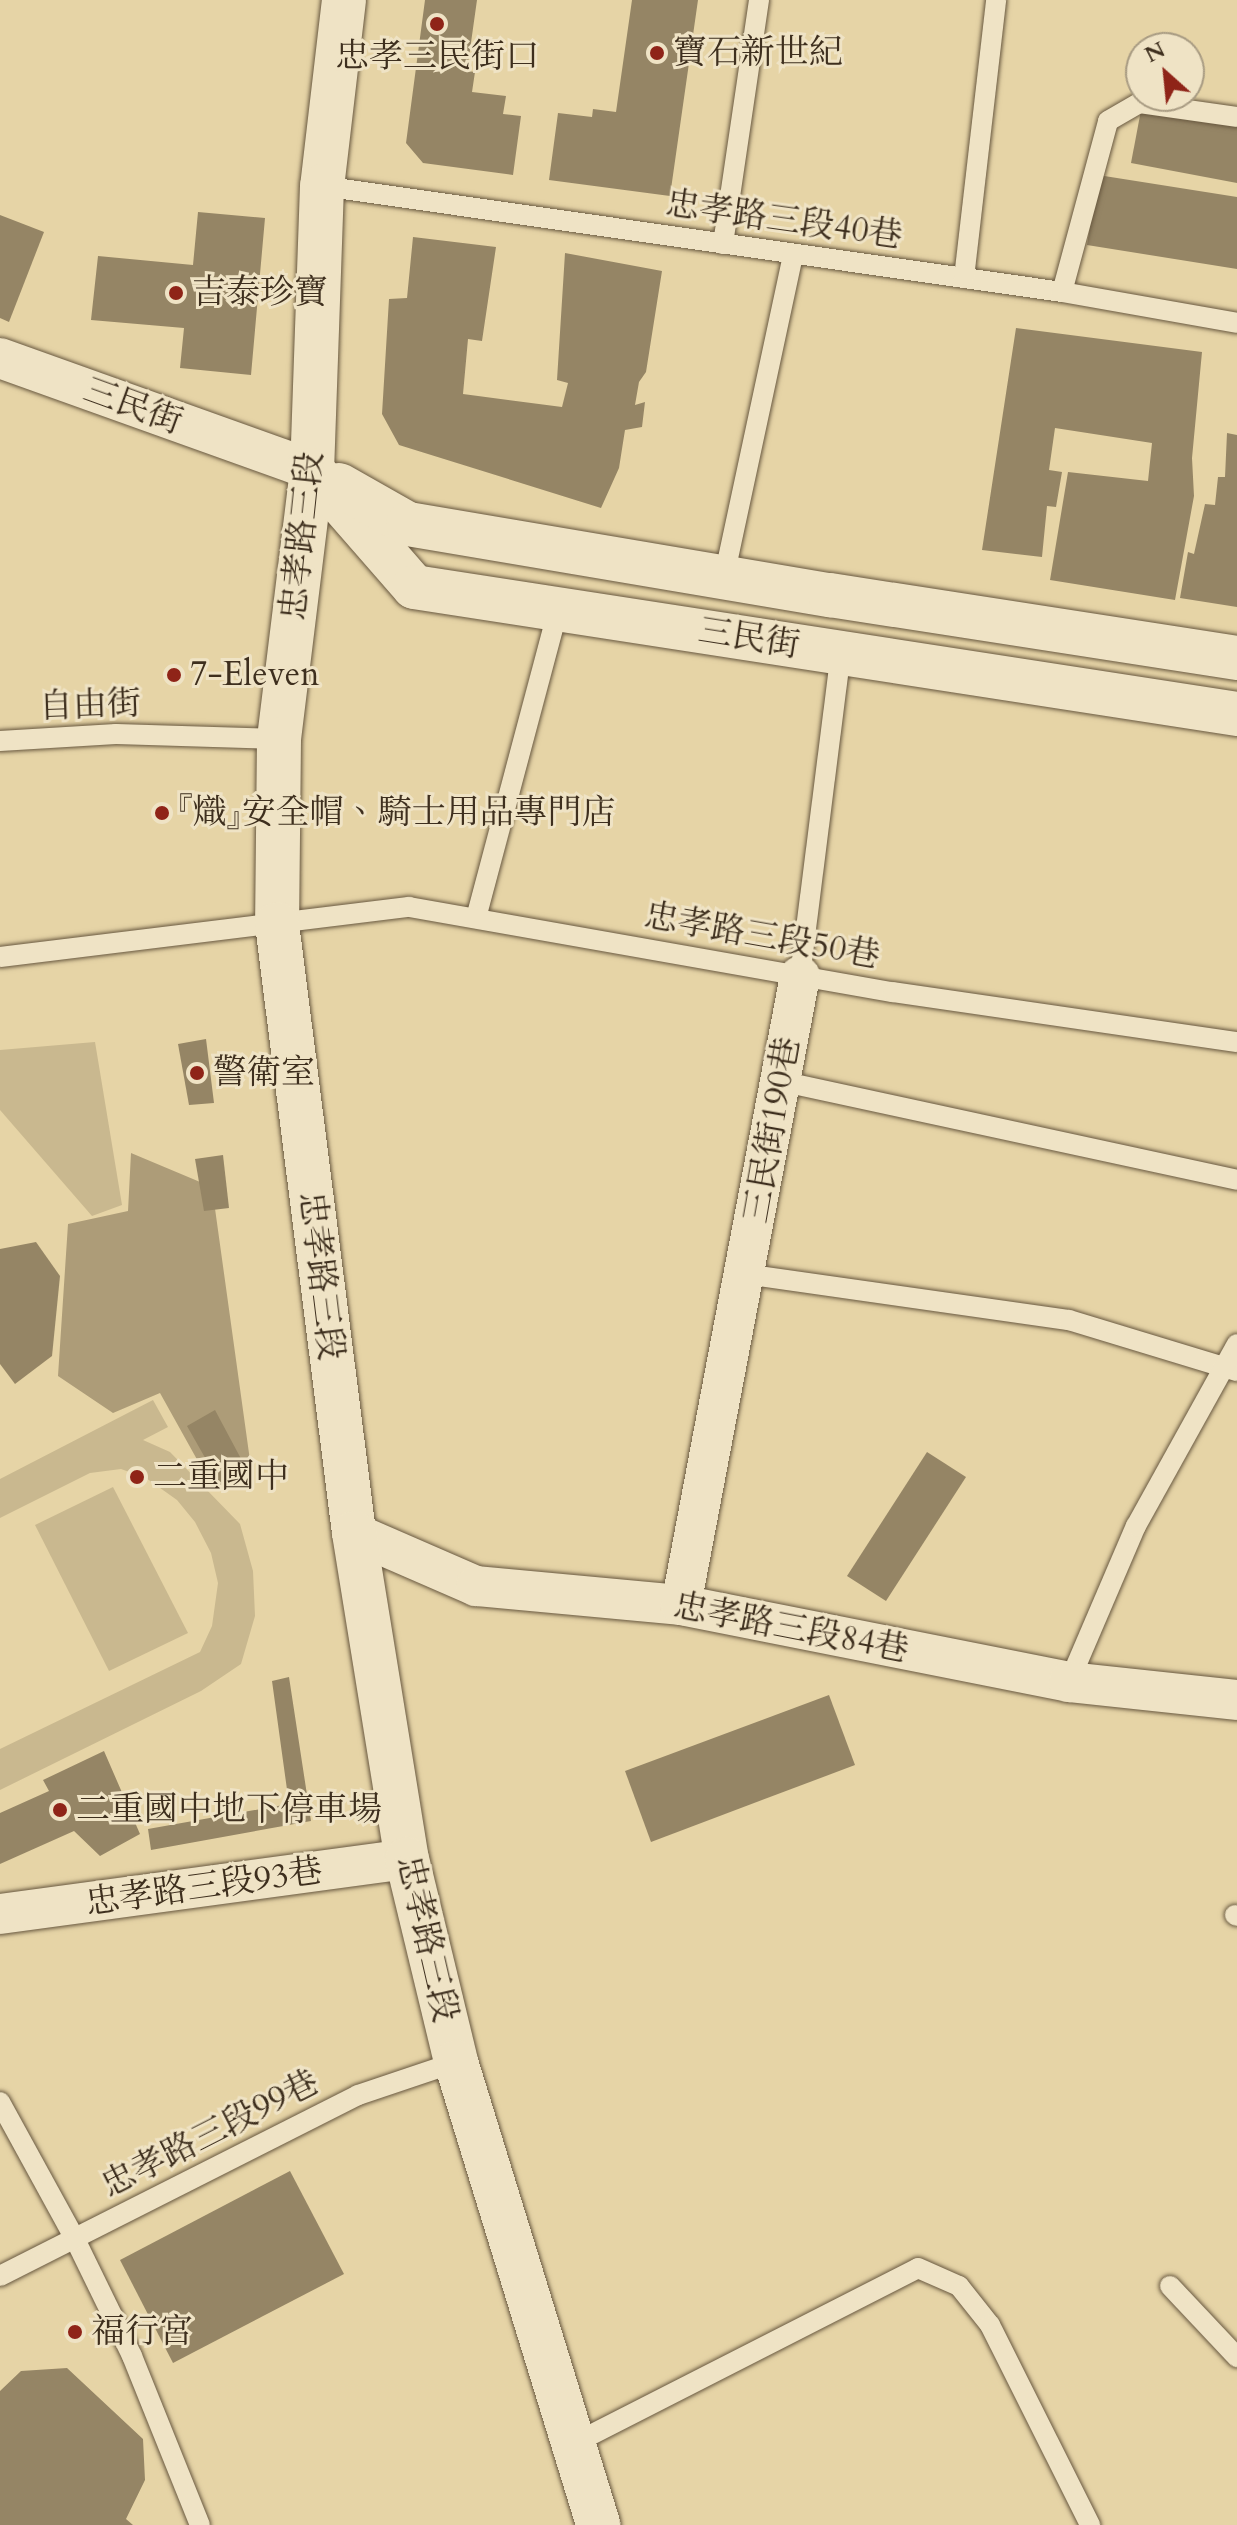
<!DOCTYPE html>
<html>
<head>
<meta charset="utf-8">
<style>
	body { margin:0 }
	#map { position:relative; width:1237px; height:2525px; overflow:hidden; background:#e6d4a6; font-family:Cardo,"Noto Serif TC",serif }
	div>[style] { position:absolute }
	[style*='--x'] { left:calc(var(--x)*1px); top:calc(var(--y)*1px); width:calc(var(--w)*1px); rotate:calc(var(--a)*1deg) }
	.green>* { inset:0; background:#c9b88f }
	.water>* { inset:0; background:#ad9c78 }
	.building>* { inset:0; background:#958565 }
	.roads { filter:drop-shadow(0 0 2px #685840) drop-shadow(0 0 2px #685840) }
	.service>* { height:20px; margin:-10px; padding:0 10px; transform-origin:10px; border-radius:10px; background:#efe3c5 }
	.minor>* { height:40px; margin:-20px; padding:0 20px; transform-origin:20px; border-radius:20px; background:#efe3c5 }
	.tertiary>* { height:44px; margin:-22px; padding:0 22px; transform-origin:22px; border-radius:22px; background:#efe3c5 }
	.dots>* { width:22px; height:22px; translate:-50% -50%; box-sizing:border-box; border:4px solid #efe3c5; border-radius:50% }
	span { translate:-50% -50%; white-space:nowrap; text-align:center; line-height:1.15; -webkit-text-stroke:6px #efe3c5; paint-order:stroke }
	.poi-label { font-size:34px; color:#3e2f1e }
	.left { translate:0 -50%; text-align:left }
	.street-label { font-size:34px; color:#3e2f1e }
	.north { position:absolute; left:1125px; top:32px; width:80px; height:80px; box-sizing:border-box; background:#efe3c5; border:2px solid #a89b82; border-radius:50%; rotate:333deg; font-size:22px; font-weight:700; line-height:32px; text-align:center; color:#3e2f1e }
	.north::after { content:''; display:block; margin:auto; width:28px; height:36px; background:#8f2418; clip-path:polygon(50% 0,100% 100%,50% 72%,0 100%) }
</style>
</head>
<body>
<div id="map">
	<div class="green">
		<div style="clip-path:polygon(95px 1042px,122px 1205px,92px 1216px,0 1110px,0 1050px)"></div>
		<div style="clip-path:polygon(153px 1400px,168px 1427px,143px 1440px,170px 1452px,240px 1524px,253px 1571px,255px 1616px,241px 1664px,201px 1691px,0 1790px,0 1749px,200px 1652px,212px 1626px,218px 1583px,211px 1553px,195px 1522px,177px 1500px,146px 1478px,121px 1469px,90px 1473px,0 1518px,0 1479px)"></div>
		<div style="clip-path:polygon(113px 1487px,188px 1633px,109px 1671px,35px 1525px)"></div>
	</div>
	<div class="water">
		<div style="clip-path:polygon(131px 1153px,212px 1187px,253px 1482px,214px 1490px,160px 1393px,113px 1413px,58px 1376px,68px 1224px,128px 1211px)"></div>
	</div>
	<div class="building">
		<div style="clip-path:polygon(425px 0,477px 0,467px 71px,475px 72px,472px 92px,506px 96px,503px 114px,521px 116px,513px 175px,423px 163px,406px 143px)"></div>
		<div style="clip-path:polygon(632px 0,698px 0,670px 196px,549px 180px,558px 113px,592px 117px,593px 109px,616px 112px)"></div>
		<div style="clip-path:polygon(1142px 105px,1237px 123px,1237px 183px,1131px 163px)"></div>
		<div style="clip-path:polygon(1098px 175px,1237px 197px,1237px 269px,1087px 245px)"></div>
		<div style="clip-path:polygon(198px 212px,265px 218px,251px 375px,180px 368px,184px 328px,91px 320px,98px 256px,193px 265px)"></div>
		<div style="clip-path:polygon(0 215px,44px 232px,9px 322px,0 318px)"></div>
		<div style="clip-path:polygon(413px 237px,496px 247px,482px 341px,468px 339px,463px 394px,562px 407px,568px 383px,557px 380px,565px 253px,662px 271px,646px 372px,639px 382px,635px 405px,645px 402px,642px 427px,625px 430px,619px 468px,601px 508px,399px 445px,382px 414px,389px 299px,407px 298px)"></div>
		<div style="clip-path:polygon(1016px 328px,1202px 352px,1192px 458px,1194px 496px,1175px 600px,1050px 580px,1068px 472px,1148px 481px,1152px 443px,1055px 428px,1049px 470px,1062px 472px,1056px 507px,1047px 506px,1042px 557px,982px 550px)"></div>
		<div style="clip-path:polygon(1227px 433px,1237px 435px,1237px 607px,1180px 598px,1188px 552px,1194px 554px,1205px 504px,1215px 505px,1218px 477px,1225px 477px)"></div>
		<div style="clip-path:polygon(206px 1039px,214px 1103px,189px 1105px,178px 1044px)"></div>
		<div style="clip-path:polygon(223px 1155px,229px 1208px,204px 1211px,195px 1159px)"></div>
		<div style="clip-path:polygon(36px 1242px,60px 1276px,52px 1356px,15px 1384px,0 1364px,0 1249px)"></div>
		<div style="clip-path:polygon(215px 1410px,247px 1470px,220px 1484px,187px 1426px)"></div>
		<div style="clip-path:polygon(927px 1452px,966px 1477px,886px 1601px,847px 1576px)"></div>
		<div style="clip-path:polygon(289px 1677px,311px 1821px,151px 1850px,148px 1829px,289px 1804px,272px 1681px)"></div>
		<div style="clip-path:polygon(829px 1695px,855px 1765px,651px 1842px,625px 1771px)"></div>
		<div style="clip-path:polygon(104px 1751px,140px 1834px,100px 1856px,74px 1831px,0 1864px,0 1813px,49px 1791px,43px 1780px)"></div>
		<div style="clip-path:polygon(290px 2171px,344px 2274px,173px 2363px,120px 2260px)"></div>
		<div style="clip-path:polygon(67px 2368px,143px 2439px,145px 2480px,126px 2519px,133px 2525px,0 2525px,0 2391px,21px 2371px)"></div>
	</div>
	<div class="roads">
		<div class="service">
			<div style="--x:322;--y:186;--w:748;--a:8.15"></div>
			<div style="--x:1062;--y:292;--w:178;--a:10"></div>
			<div style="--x:723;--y:244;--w:247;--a:-81.6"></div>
			<div style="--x:964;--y:278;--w:280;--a:-83.4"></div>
			<div style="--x:1062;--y:292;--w:177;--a:-74.9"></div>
			<div style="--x:1108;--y:121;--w:36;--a:-30"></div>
			<div style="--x:1139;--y:103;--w:99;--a:8.1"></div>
			<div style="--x:724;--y:577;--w:330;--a:-77.9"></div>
			<div style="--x:0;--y:741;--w:116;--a:-3.5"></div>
			<div style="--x:116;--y:734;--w:163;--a:1.8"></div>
			<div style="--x:476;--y:918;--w:320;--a:-75.1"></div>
			<div style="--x:0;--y:957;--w:412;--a:-7"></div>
			<div style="--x:409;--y:907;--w:491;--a:10"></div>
			<div style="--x:893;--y:992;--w:348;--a:8.3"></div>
			<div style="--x:800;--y:976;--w:327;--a:-82.8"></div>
			<div style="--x:780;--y:1081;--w:468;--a:12.2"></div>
			<div style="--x:745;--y:1274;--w:327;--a:8.1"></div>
			<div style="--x:1069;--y:1320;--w:176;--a:16.9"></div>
			<div style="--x:1069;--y:1682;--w:170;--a:-66.8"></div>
			<div style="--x:1136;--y:1526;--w:208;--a:-61"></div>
			<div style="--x:1235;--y:1915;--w:2;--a:27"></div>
			<div style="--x:0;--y:2102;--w:156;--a:61.3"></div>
			<div style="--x:75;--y:2239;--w:130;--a:64"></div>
			<div style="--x:132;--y:2356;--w:182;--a:68.1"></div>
			<div style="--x:0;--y:2276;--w:401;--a:-26.8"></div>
			<div style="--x:358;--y:2095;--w:103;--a:-18.6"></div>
			<div style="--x:1170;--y:2286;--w:98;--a:46.7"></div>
			<div style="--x:575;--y:2443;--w:385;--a:-27"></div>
			<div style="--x:918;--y:2268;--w:45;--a:23.7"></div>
			<div style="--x:959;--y:2286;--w:50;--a:51.5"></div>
			<div style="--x:990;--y:2325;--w:224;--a:63.4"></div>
		</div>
		<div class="minor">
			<div style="--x:0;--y:358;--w:331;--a:19.7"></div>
			<div style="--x:354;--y:1533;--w:133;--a:23.5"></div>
			<div style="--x:476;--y:1586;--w:206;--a:5.3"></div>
			<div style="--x:681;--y:1605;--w:396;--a:11.2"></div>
			<div style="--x:1069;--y:1682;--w:169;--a:6.1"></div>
			<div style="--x:681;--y:1605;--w:640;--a:-79.29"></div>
			<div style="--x:0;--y:1914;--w:411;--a:-7.7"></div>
		</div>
		<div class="tertiary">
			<div style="--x:344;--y:0;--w:187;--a:96.7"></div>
			<div style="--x:322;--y:186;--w:284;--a:92"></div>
			<div style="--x:312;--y:470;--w:271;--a:97"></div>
			<div style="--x:279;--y:739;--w:185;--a:90.6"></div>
			<div style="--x:277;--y:924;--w:614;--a:82.79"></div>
			<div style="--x:354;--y:1533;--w:330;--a:80.8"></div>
			<div style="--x:407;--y:1859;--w:209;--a:76.4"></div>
			<div style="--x:456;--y:2062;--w:484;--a:72.9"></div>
			<div style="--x:312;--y:470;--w:155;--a:48.9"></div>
			<div style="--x:414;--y:587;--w:833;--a:8.77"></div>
			<div style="--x:339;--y:485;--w:79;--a:29.5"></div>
			<div style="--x:408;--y:524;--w:428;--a:9.6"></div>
			<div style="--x:830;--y:595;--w:412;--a:8.8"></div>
		</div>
	</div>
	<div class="dots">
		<div style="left:437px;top:24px;background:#8f2418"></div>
		<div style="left:657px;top:53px;background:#8f2418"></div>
		<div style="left:176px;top:293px;background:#8f2418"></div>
		<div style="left:174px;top:675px;background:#8f2418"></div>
		<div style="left:162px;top:813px;background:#8f2418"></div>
		<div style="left:197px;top:1073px;background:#8f2418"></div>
		<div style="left:137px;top:1477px;background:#8f2418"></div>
		<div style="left:60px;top:1810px;background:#8f2418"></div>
		<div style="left:75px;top:2332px;background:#8f2418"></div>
	</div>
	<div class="poi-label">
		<span class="left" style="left:673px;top:53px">寶石新世紀</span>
		<span style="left:437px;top:57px">忠孝三民街口</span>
		<span class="left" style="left:192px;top:293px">吉泰珍寶</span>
		<span class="left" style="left:190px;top:675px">7-Eleven</span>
		<span class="left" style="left:178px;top:813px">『熾』安全帽、騎士用品專門店</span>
		<span class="left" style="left:213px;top:1073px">警衛室</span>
		<span class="left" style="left:153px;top:1477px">二重國中</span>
		<span class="left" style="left:76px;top:1810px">二重國中地下停車場</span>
		<span class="left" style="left:91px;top:2332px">福行宮</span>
	</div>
	<div class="street-label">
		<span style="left:784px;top:220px;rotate:8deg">忠孝路三段40巷</span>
		<span style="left:133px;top:406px;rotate:20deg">三民街</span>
		<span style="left:302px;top:536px;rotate:-84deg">忠孝路三段</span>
		<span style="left:749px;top:638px;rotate:9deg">三民街</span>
		<span style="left:90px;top:705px;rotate:-2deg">自由街</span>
		<span style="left:762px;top:936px;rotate:10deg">忠孝路三段50巷</span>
		<span style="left:772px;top:1130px;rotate:-80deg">三民街190巷</span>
		<span style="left:321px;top:1276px;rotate:83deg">忠孝路三段</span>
		<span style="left:791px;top:1628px;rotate:11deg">忠孝路三段84巷</span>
		<span style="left:204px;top:1887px;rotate:-8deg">忠孝路三段93巷</span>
		<span style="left:427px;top:1939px;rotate:77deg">忠孝路三段</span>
		<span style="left:210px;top:2134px;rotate:-27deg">忠孝路三段99巷</span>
	</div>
	<div class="north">N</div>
</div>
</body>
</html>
